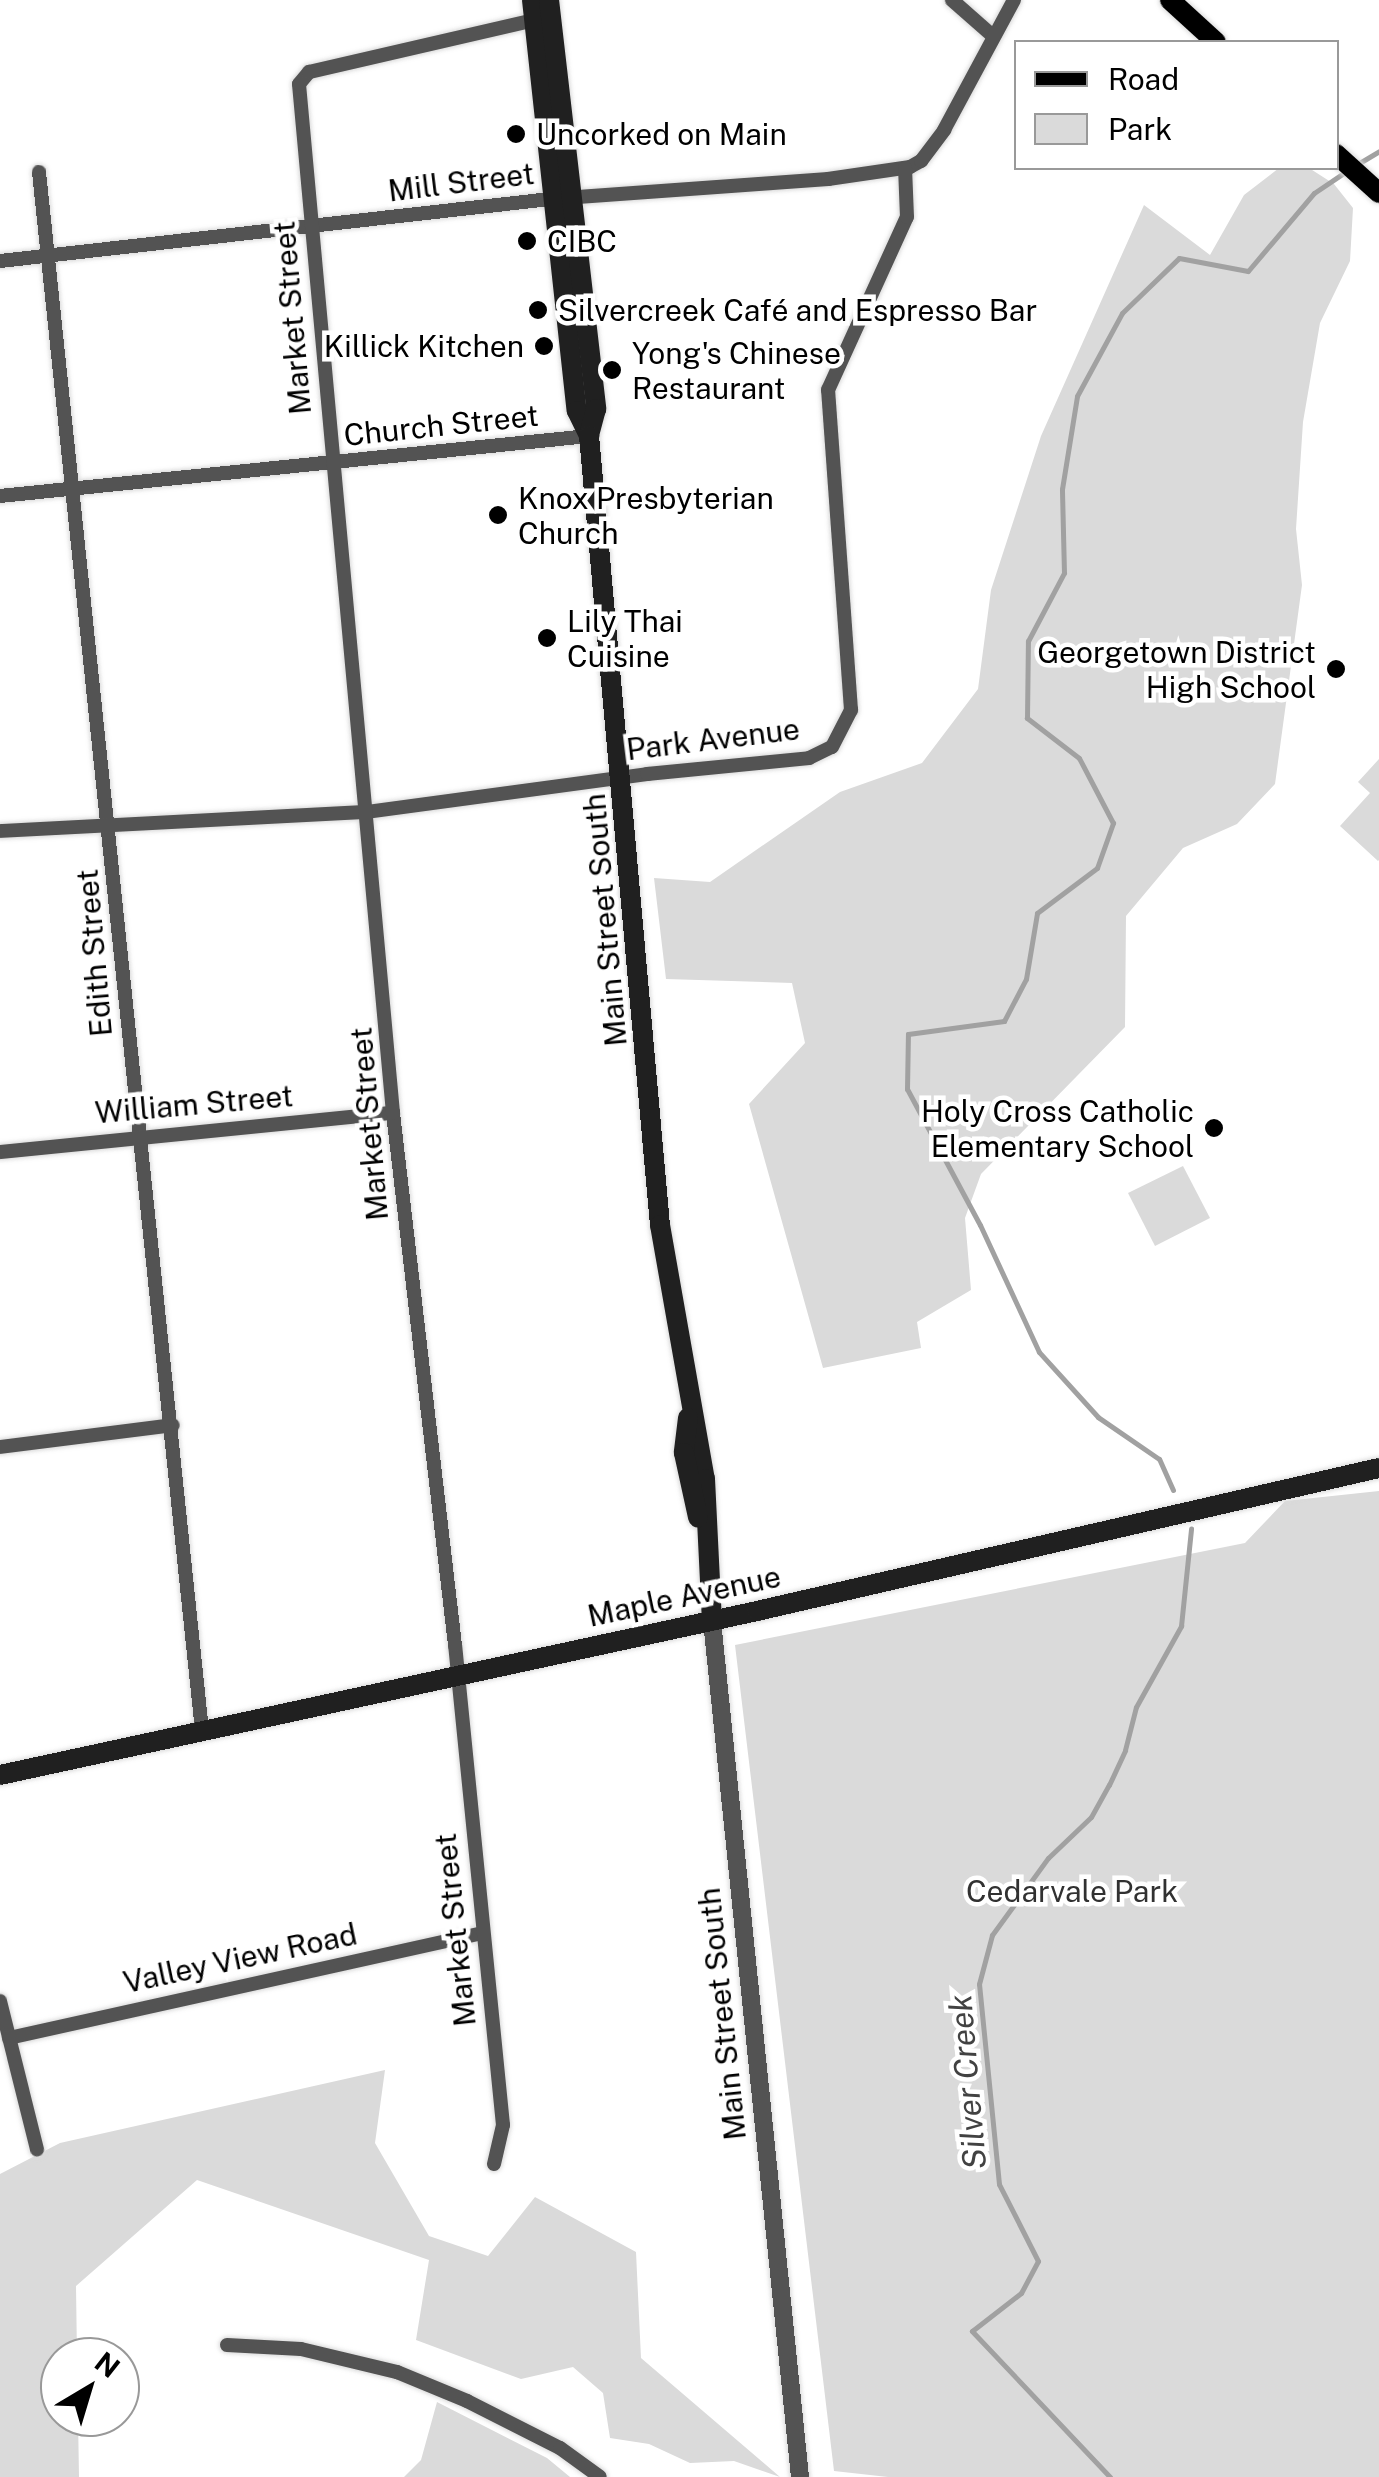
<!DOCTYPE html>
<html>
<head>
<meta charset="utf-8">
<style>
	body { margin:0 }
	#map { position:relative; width:1379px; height:2477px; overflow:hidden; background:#fff; font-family:"Public Sans",sans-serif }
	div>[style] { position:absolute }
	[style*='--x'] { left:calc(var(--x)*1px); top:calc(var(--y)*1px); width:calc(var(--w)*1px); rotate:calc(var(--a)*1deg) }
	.green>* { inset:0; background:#dadada }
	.stream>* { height:5px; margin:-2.5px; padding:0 2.5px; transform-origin:2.5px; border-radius:2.5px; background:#a1a1a1 }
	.roads { filter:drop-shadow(0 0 2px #dbdbdb) drop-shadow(0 0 2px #dbdbdb) }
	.minor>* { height:14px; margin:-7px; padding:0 7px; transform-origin:7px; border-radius:7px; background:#535353 }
	.tertiary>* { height:18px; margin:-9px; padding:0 9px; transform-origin:9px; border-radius:9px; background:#535353 }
	.secondary>* { height:20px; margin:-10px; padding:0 10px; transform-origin:10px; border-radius:10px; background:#202020 }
	.primary>* { height:20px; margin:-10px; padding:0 10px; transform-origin:10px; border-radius:10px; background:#000 }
	.dots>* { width:28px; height:28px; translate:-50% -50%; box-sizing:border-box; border:5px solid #fff; border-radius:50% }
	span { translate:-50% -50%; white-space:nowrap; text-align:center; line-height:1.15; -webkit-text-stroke:9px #fff; paint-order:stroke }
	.poi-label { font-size:30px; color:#000 }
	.left { translate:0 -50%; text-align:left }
	.right { translate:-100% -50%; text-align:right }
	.street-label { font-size:30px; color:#000 }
	.park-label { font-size:30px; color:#313131 }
	.water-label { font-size:32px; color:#424242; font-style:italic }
	.legend { position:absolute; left:1014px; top:40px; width:325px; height:130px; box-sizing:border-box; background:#fff; border:2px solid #999; margin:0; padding:12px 18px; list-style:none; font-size:30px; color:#000 }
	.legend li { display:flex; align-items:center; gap:20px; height:50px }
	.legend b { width:50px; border:2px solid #999 }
	.north { position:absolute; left:40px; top:2337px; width:100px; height:100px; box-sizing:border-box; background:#fff; border:2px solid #999; border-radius:50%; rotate:38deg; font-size:28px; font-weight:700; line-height:40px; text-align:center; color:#000 }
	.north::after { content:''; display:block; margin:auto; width:35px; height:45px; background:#000; clip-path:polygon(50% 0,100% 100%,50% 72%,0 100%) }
</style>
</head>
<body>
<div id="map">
	<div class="green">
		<div style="clip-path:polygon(1279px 168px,1309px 168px,1334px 184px,1353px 208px,1350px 261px,1320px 323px,1303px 422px,1296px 529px,1302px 585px,1275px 784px,1237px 824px,1183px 848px,1126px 916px,1125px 1027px,981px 1174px,965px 1218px,971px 1290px,917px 1322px,921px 1348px,823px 1368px,749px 1104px,805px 1043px,792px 983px,666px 979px,654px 878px,710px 882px,840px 792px,922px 763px,978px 689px,991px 590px,1041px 436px,1144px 205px,1210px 255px,1244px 195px)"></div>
		<div style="clip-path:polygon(1379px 759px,1379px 860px,1378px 861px,1340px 826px,1370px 793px,1358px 782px)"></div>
		<div style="clip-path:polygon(1183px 1166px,1210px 1218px,1155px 1246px,1128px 1193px)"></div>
		<div style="clip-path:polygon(1379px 1491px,1379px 2477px,888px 2477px,834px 2471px,735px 1645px,1245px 1543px,1285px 1501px)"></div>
		<div style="clip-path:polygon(385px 2070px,375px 2143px,429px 2236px,488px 2256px,535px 2197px,636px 2252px,641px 2358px,780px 2477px,734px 2461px,690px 2463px,649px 2444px,610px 2438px,603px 2393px,573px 2367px,521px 2379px,416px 2340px,429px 2260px,197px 2180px,76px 2286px,77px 2357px,60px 2357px,60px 2417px,78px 2417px,79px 2477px,0 2477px,0 2174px,60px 2143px)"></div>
		<div style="clip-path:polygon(437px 2402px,547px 2458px,570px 2477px,404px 2477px,421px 2460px)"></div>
	</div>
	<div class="stream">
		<div style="--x:1356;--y:165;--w:27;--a:-31"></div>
		<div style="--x:1173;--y:1490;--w:34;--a:-114"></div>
		<div style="--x:1159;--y:1459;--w:74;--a:-145.5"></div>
		<div style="--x:1098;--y:1417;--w:88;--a:-132.2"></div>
		<div style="--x:1039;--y:1352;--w:140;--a:-114.9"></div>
		<div style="--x:980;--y:1225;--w:154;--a:-118.2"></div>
		<div style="--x:907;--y:1089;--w:55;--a:-89"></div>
		<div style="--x:908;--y:1034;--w:97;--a:-7.7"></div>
		<div style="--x:1004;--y:1021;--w:47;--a:-62.4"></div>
		<div style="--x:1026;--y:979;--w:67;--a:-80.5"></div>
		<div style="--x:1037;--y:913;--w:75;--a:-36.9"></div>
		<div style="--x:1097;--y:868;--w:48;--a:-70.4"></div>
		<div style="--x:1113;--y:823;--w:73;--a:-117.6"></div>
		<div style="--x:1079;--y:758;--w:66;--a:-142.4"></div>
		<div style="--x:1027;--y:718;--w:77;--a:-89.3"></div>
		<div style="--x:1028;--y:641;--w:77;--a:-62.1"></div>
		<div style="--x:1064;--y:573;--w:84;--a:-91.4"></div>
		<div style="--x:1062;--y:489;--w:94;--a:-80.8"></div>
		<div style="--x:1077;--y:396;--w:94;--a:-61.5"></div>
		<div style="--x:1122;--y:313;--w:79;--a:-44"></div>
		<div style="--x:1179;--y:258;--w:70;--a:10.7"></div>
		<div style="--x:1248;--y:271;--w:102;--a:-49.8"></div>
		<div style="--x:1314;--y:193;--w:40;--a:-34"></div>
		<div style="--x:1110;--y:2477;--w:201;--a:-133.4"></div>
		<div style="--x:972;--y:2331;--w:62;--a:-37.8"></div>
		<div style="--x:1021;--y:2293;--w:36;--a:-62"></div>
		<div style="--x:1038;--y:2261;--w:86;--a:-116.9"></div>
		<div style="--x:999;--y:2184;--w:201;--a:-95.7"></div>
		<div style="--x:979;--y:1984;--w:51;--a:-75.1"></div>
		<div style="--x:992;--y:1935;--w:95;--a:-54"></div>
		<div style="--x:1048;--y:1858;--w:59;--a:-43.6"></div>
		<div style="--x:1091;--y:1817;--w:37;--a:-61"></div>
		<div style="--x:1109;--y:1785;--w:38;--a:-65"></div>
		<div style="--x:1125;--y:1750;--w:44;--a:-75.7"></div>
		<div style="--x:1136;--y:1707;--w:93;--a:-60.9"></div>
		<div style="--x:1181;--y:1626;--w:98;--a:-84.1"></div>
	</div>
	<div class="roads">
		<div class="minor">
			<div style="--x:952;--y:0;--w:55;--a:41.3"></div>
			<div style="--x:39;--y:172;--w:1567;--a:84.03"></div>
			<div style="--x:0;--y:261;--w:553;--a:-6.43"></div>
			<div style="--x:550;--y:199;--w:279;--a:-4.1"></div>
			<div style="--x:828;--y:179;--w:83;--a:-8.3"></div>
			<div style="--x:910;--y:167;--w:13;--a:-29"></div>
			<div style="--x:921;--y:161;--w:39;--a:-53"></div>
			<div style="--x:944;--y:130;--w:148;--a:-61.7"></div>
			<div style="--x:0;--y:496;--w:592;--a:-5.82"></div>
			<div style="--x:0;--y:831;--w:367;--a:-3"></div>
			<div style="--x:367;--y:812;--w:283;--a:-7.7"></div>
			<div style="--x:647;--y:774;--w:163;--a:-5.6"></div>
			<div style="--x:809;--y:758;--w:25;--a:-26"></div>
			<div style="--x:832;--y:747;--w:42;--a:-62.8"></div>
			<div style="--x:851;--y:710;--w:321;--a:-94.1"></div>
			<div style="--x:828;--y:390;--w:190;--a:-65.5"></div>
			<div style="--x:907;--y:217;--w:49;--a:-92.3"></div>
			<div style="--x:0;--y:1152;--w:395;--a:-5.7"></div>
			<div style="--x:0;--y:1447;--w:174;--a:-7.2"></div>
			<div style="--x:0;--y:2001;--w:153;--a:76"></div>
			<div style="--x:9;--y:2038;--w:485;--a:-12.5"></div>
			<div style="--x:494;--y:2164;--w:40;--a:-77"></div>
			<div style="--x:503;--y:2125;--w:482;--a:-95.7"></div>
			<div style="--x:455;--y:1645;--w:536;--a:-96.65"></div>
			<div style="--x:393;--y:1113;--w:1033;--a:-95.22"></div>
			<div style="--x:299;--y:84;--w:16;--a:-50"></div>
			<div style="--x:309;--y:72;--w:236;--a:-13"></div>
			<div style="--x:227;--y:2345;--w:74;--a:3.1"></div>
			<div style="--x:301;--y:2349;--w:99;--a:13.5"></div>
			<div style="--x:397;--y:2372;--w:76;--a:22.5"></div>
			<div style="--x:467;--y:2401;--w:104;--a:26.8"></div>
			<div style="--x:560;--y:2448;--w:49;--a:35.9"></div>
		</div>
		<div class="tertiary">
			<div style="--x:712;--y:1621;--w:861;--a:84.13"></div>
		</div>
		<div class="secondary">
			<div style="--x:532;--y:0;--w:413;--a:83.8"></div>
			<div style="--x:577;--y:411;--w:28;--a:64"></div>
			<div style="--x:549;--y:0;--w:412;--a:83.4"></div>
			<div style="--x:596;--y:409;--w:28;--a:105"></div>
			<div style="--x:589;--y:436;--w:792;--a:84.86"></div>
			<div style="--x:660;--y:1225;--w:258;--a:80"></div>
			<div style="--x:705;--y:1479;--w:142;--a:87.2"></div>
			<div style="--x:688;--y:1418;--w:35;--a:97"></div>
			<div style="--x:684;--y:1453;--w:66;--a:77.7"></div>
			<div style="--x:0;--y:1775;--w:775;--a:-12.22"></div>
			<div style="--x:757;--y:1611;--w:638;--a:-12.95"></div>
		</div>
		<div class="primary">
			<div style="--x:1170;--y:0;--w:62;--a:42.4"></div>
			<div style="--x:1336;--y:154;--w:58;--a:42.2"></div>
		</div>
	</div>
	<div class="dots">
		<div style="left:516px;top:134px;background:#000"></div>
		<div style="left:527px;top:241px;background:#000"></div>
		<div style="left:538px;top:310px;background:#000"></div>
		<div style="left:544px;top:346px;background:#000"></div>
		<div style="left:612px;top:370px;background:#000"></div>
		<div style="left:498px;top:515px;background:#000"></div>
		<div style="left:547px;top:638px;background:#000"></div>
		<div style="left:1336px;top:669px;background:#000"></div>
		<div style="left:1214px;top:1128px;background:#000"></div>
	</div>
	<div class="poi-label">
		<span class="left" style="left:536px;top:134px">Uncorked on Main</span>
		<span class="left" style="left:547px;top:241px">CIBC</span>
		<span class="left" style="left:558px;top:310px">Silvercreek Café and Espresso Bar</span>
		<span class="right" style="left:524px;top:346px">Killick Kitchen</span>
		<span class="left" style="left:632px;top:370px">Yong's Chinese<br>Restaurant</span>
		<span class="left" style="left:518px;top:515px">Knox Presbyterian<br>Church</span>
		<span class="left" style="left:567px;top:638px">Lily Thai<br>Cuisine</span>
		<span class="right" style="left:1316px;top:669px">Georgetown District<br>High School</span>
		<span class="right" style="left:1194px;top:1128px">Holy Cross Catholic<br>Elementary School</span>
	</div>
	<div class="street-label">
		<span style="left:461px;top:182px;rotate:-7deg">Mill Street</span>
		<span style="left:292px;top:318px;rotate:-95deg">Market Street</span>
		<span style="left:441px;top:425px;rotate:-6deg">Church Street</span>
		<span style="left:713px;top:739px;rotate:-7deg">Park Avenue</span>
		<span style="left:605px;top:920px;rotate:-95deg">Main Street South</span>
		<span style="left:94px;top:953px;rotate:-95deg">Edith Street</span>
		<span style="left:194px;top:1104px;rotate:-5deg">William Street</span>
		<span style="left:369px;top:1124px;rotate:-95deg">Market Street</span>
		<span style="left:684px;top:1596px;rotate:-12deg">Maple Avenue</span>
		<span style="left:455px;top:1930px;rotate:-96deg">Market Street</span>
		<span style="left:240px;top:1958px;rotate:-12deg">Valley View Road</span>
		<span style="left:722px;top:2014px;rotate:-96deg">Main Street South</span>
	</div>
	<div class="park-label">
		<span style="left:1072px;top:1891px">Cedarvale Park</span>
	</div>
	<div class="water-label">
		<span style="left:968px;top:2082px;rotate:-95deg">Silver Creek</span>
	</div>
	<ul class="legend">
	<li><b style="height:12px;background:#000"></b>Road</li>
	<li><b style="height:28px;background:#dadada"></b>Park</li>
	</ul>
	<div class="north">N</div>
</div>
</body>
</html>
